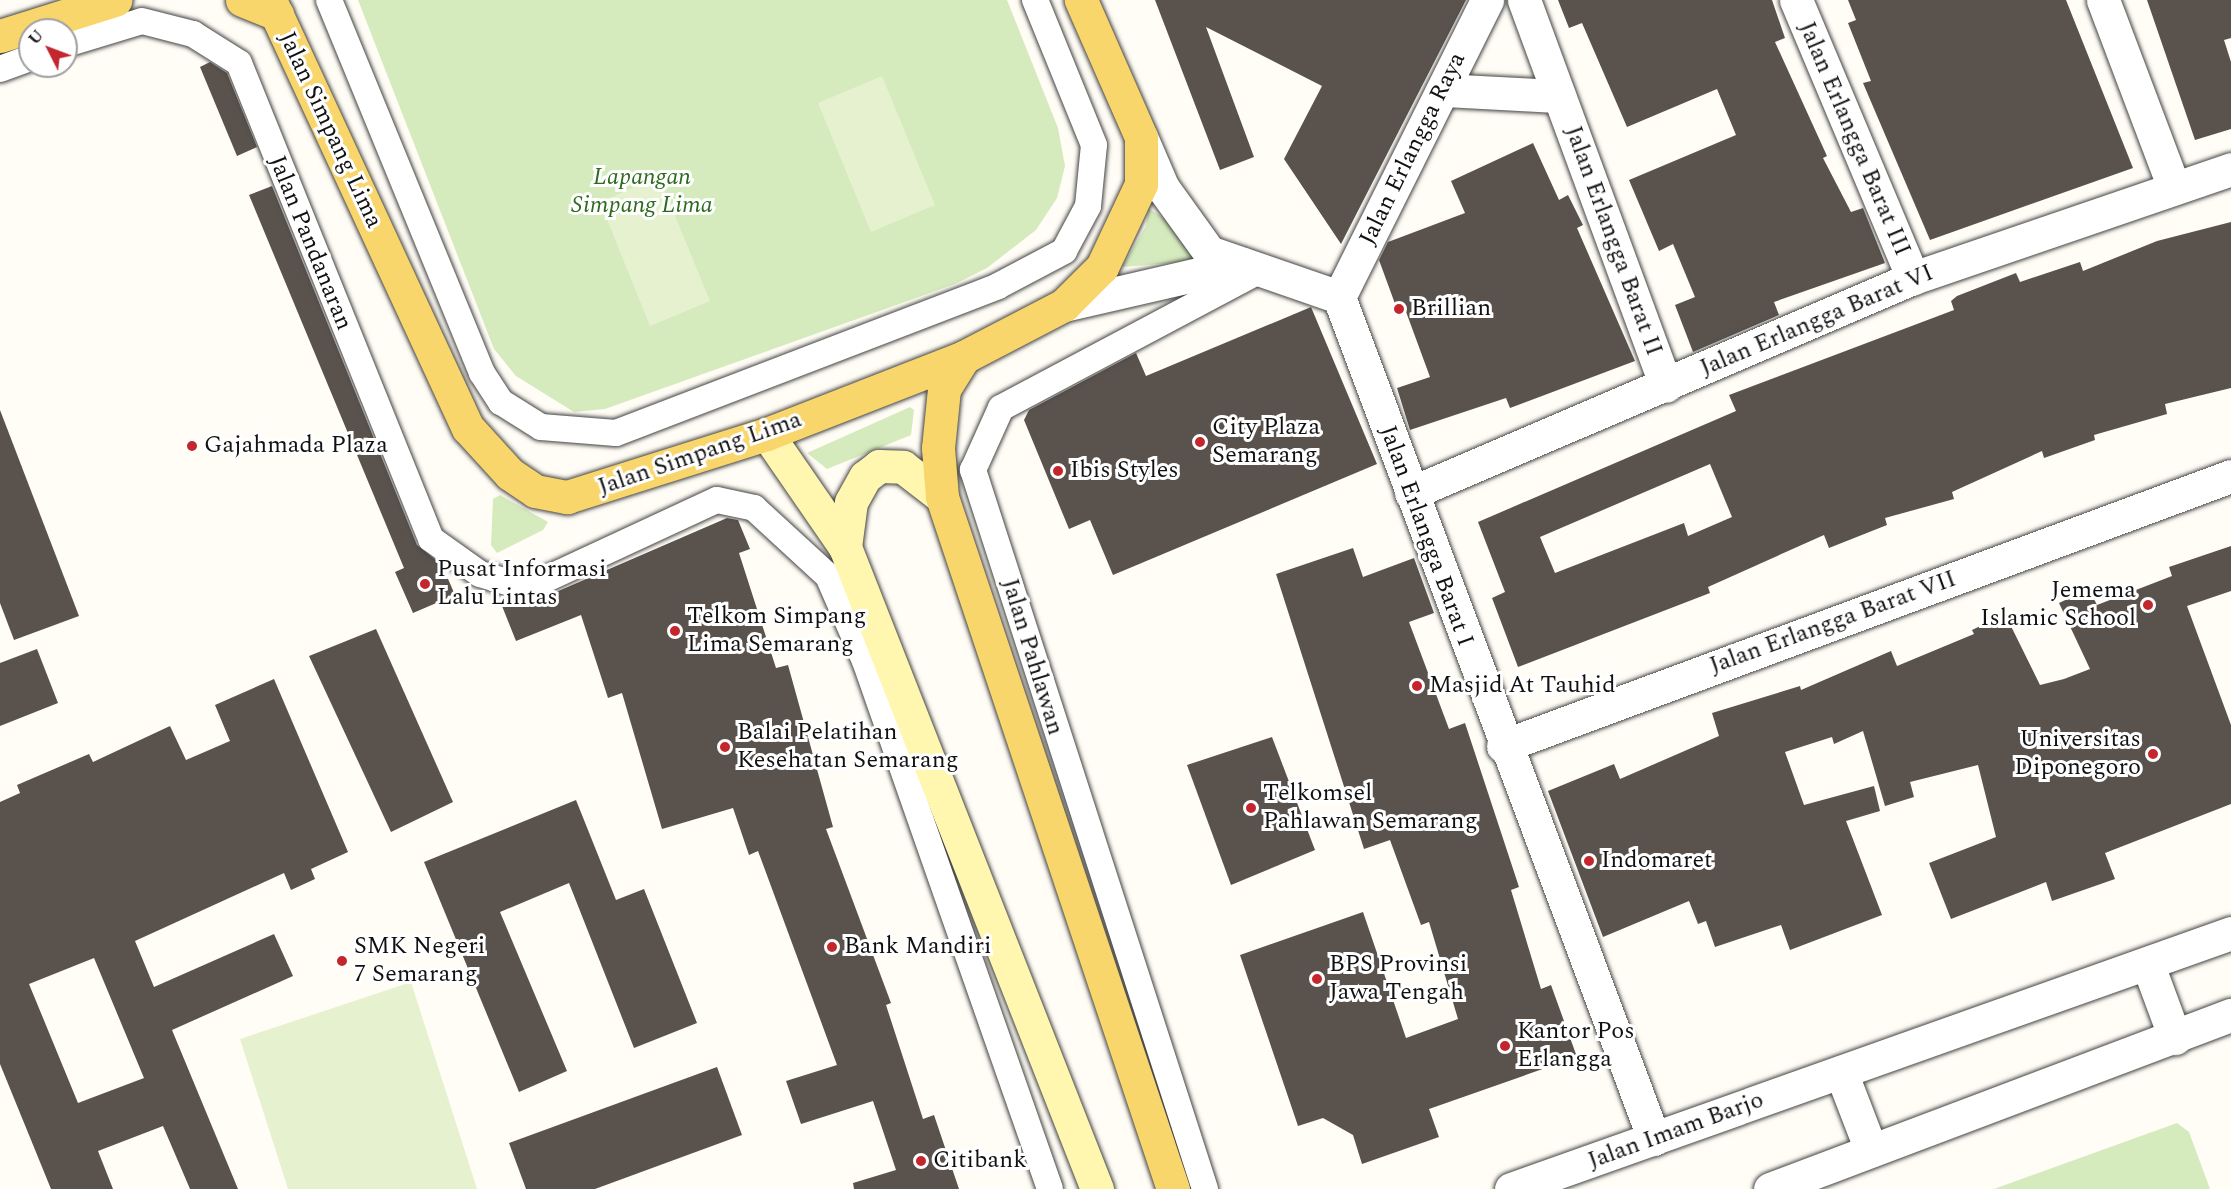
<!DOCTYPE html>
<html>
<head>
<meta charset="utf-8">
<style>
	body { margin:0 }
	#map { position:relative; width:2231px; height:1189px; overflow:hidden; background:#fffdf5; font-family:Spectral,serif }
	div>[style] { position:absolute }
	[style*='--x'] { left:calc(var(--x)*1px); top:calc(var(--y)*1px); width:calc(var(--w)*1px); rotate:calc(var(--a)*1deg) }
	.green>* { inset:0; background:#d5ebbd }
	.pitch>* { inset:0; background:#e6f2cf }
	.building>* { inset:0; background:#5a524d }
	.roads { filter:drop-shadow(0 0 2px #444) drop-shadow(0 0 2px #444) }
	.pedestrian>* { height:26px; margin:-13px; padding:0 13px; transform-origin:13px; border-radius:13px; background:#fff }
	.minor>* { height:33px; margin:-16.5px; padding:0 16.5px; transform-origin:16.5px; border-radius:16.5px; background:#fff }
	.secondary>* { height:33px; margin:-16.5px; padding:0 16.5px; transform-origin:16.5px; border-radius:16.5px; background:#fff6b0 }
	.primary>* { height:33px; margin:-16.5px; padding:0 16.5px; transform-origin:16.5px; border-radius:16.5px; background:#f9d66b }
	.dots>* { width:16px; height:16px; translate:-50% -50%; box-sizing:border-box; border:3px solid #fff; border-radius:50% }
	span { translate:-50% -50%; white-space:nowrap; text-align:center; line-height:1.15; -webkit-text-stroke:6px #fff; paint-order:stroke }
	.street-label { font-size:24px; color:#111 }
	.park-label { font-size:24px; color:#2f6b1f; font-style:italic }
	.poi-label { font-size:24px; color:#111 }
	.left { translate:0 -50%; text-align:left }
	.right { translate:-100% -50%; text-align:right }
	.north { position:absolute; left:18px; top:18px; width:60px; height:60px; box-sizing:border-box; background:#fff; border:2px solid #a0a0a0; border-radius:50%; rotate:312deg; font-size:16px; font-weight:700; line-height:24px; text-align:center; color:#111 }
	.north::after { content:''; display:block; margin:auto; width:21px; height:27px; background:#c4262e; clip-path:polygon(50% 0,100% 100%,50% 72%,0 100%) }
</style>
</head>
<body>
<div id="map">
	<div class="green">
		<div style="clip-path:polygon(358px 0,1007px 0,1058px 128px,1065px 166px,1057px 198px,1036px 230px,987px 268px,955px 284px,605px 409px,574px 412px,516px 376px,494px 349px)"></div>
		<div style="clip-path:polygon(1148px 208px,1165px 219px,1196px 261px,1122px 267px,1146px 226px)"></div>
		<div style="clip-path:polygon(910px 407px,914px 410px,911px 435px,827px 469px,807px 453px)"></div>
		<div style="clip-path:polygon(500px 495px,548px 522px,543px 530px,497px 553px,491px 545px,493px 499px)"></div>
		<div style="clip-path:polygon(2177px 1123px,2189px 1132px,2210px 1189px,1994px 1189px)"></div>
	</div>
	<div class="pitch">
		<div style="clip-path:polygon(882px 76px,935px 205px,871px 232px,818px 103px)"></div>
		<div style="clip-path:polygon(659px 177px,710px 301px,650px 326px,600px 202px)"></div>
		<div style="clip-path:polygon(411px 982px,477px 1189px,288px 1189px,240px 1039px)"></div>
	</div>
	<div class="building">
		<div style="clip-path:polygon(1155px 0,1466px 0,1341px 244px,1284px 159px,1322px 86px,1206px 27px,1254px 157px,1220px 170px)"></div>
		<div style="clip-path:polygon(1558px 0,1772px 0,1785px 38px,1775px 42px,1827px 156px,1823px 158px,1851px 212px,1863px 208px,1885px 263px,1774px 302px,1779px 315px,1693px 352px,1675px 305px,1695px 297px,1673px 244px,1659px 251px,1629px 180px,1736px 135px,1717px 89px,1627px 127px,1582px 23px,1569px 28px)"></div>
		<div style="clip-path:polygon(1848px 0,2066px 0,2133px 168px,1930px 240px,1863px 83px,1871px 81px,1848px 23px,1856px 20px)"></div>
		<div style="clip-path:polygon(2147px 0,2231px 0,2231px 38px,2224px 40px,2231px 62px,2231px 129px,2195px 140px)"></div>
		<div style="clip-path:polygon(210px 62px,227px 73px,257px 147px,237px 156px,200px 67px)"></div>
		<div style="clip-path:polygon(1533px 143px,1559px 200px,1568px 195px,1583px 225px,1577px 228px,1635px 361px,1510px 408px,1506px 398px,1410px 430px,1397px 388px,1430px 377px,1405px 309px,1398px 312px,1379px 260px,1388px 242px,1465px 213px,1451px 181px)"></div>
		<div style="clip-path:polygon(272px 186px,417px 545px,442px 565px,455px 595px,413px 613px,395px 572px,404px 568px,249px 195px)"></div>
		<div style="clip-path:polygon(evenodd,2231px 222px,2231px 388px,2165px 404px,2167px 414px,2094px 435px,2095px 440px,2044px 458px,2042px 451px,1952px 492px,1954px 499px,1885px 518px,1887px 525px,1829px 548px,1824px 535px,1708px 587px,1710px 593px,1518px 667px,1492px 598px,1505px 592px,1478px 522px,1736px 411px,1729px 395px,1954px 310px,1951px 301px,1957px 296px,2016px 273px,2020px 282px,2080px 262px,2083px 271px,2157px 241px,2231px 222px,1710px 464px,1732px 517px,1688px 536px,1684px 523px,1555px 573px,1540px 537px,1710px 464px)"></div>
		<div style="clip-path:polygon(1311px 307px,1377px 464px,1113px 575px,1090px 520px,1069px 529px,1024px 420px,1029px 410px,1136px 353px,1146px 376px)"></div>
		<div style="clip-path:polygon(0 410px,79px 616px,14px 640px,0 603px)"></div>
		<div style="clip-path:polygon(727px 518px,738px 520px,750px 549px,739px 553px,776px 668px,788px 665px,833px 827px,826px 829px,891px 1003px,886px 1005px,923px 1119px,934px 1115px,959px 1189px,854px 1189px,853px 1183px,896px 1170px,873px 1101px,801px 1124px,786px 1081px,837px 1065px,758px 851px,749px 855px,733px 808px,662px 829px,622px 693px,608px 698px,581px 615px,516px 641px,502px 606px,533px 602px)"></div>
		<div style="clip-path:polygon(2231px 546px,2231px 591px,2187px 606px,2231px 725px,2231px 804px,2105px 853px,2115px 879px,2052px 901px,2046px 882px,1951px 919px,1929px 863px,1996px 837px,1978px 765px,1910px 782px,1914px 797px,1885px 806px,1863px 731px,1834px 744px,1832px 737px,1785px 752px,1804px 805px,1874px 786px,1880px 811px,1846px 821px,1882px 915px,1790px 950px,1781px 925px,1715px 947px,1706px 921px,1698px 924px,1689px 901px,1603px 937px,1548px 791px,1614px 764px,1620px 779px,1719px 736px,1712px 713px,1800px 686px,1801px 690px,1891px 651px,1897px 666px,1974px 634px,1972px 630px,2005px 614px,2040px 685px,2064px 679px,2090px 669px,2059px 603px,2089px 589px,2097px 605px,2172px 576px,2169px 567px)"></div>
		<div style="clip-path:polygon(1353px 548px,1363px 577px,1414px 558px,1434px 613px,1409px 622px,1449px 729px,1465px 723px,1519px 887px,1511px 890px,1541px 989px,1551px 985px,1577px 1057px,1429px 1109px,1439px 1137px,1362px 1164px,1353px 1135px,1323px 1118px,1298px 1126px,1240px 955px,1363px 912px,1406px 1038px,1458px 1019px,1429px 922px,1421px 925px,1390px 840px,1364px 849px,1276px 574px)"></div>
		<div style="clip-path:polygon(376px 629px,453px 802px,391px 832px,309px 656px)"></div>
		<div style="clip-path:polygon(37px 649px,58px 703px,0 726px,0 663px)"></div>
		<div style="clip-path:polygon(evenodd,274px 679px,348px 852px,311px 869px,315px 879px,291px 890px,284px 873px,135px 941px,154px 987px,274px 934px,293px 976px,172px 1030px,238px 1189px,190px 1189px,163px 1126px,98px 1151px,113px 1189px,51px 1189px,0 1064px,0 802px,20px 793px,17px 785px,89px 754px,93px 762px,170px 726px,186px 760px,230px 741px,215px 705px,274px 679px,94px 958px,144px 1078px,78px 1103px,29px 984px,94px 958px)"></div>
		<div style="clip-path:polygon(1272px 737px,1315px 850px,1231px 885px,1187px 765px)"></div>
		<div style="clip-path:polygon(576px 800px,616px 900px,644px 889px,697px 1023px,634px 1048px,569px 883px,500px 912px,567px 1071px,519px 1092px,424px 862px)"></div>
		<div style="clip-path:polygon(717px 1067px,742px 1135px,595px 1189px,526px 1189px,509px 1143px)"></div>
	</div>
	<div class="roads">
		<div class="pedestrian">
			<div style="--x:329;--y:0;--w:403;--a:67.7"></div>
			<div style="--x:482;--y:373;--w:35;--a:57"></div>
			<div style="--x:501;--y:402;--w:47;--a:32"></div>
			<div style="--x:541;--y:427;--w:75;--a:4.6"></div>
			<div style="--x:616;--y:433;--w:409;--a:-21"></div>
			<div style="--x:998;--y:286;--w:75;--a:-27.9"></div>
			<div style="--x:1064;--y:251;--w:51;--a:-61.9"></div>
			<div style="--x:1088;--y:206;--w:61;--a:-84.4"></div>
			<div style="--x:1094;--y:145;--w:157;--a:-112.1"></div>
			<div style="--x:66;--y:44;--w:79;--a:-16.8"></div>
			<div style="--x:142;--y:21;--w:53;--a:14.3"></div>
			<div style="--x:193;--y:34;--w:54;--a:32.2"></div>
			<div style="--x:239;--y:63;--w:513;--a:68.03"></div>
			<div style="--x:431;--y:539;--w:60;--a:35.5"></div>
			<div style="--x:480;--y:574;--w:49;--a:16.6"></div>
			<div style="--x:527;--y:588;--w:209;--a:-24.9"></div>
			<div style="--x:717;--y:500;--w:38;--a:12"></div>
			<div style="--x:754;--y:508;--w:100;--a:42.6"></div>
			<div style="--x:828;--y:576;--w:93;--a:66.5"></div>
			<div style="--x:865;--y:661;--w:559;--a:70.69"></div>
			<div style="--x:0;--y:69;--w:32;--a:-20"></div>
			<div style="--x:1205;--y:1189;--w:756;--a:-107.88"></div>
			<div style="--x:973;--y:470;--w:68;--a:-65.7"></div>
			<div style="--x:1001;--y:408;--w:296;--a:-28"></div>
		</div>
		<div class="minor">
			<div style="--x:1524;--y:0;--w:411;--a:69.8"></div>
			<div style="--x:1796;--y:0;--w:302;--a:67.2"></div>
			<div style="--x:2103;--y:0;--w:201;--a:69.3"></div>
			<div style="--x:1443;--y:90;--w:116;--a:3"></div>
			<div style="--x:1141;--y:137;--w:56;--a:66.7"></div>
			<div style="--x:1163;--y:188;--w:79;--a:54.3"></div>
			<div style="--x:1209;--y:252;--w:138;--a:19.1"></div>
			<div style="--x:1339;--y:297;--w:899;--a:69.49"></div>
			<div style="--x:1339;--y:297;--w:332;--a:-63.5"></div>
			<div style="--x:1064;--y:305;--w:183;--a:-13"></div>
			<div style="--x:1411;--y:493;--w:546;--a:-23.18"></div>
			<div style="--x:1913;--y:278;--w:336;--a:-18.9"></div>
			<div style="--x:1503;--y:746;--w:776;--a:-20.35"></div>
			<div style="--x:2148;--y:965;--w:78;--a:69.7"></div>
			<div style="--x:1841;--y:1072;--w:84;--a:69"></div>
			<div style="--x:1511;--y:1189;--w:764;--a:-19.57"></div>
			<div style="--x:1770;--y:1189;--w:493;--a:-20.7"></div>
		</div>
		<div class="secondary">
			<div style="--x:767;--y:434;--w:137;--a:55.4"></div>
			<div style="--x:845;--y:547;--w:690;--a:68.57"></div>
			<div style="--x:845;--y:547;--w:45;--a:-82.4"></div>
			<div style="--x:851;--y:502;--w:29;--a:-61"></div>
			<div style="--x:865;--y:477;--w:18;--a:-38"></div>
			<div style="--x:879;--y:466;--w:24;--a:2"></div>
			<div style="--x:903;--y:467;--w:49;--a:37.6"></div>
		</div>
		<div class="primary">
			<div style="--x:242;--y:0;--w:38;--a:22"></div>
			<div style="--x:270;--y:0;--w:472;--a:65.2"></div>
			<div style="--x:468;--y:428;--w:62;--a:47.6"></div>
			<div style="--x:510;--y:474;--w:30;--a:34"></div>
			<div style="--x:535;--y:491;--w:33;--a:11"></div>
			<div style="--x:567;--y:497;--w:210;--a:-17.5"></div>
			<div style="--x:767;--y:434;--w:212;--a:-21.3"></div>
			<div style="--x:964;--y:357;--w:113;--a:-27.5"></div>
			<div style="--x:1064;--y:305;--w:54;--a:-45"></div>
			<div style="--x:1102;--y:267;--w:92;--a:-64.8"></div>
			<div style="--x:1141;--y:184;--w:47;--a:-90"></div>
			<div style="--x:1141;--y:137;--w:150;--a:-113.7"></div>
			<div style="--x:0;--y:36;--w:121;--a:-17.4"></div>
			<div style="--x:964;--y:357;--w:38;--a:122"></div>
			<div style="--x:944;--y:389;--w:59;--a:95.8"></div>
			<div style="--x:938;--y:448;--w:49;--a:85.3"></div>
			<div style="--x:942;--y:497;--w:730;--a:71.54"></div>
		</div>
	</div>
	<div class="dots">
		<div style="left:1399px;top:309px;background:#c4262e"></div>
		<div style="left:1200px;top:442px;background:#c4262e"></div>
		<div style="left:192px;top:446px;background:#c4262e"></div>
		<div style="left:1058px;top:471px;background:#c4262e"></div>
		<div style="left:425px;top:584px;background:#c4262e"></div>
		<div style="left:2148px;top:605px;background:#c4262e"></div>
		<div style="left:675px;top:631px;background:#c4262e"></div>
		<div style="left:1417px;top:686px;background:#c4262e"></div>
		<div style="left:725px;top:747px;background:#c4262e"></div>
		<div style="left:2153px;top:754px;background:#c4262e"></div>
		<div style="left:1251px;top:808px;background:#c4262e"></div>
		<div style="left:1589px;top:861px;background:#c4262e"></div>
		<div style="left:832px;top:947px;background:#c4262e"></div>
		<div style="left:342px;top:961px;background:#c4262e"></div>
		<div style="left:1317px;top:979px;background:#c4262e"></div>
		<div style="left:1505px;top:1046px;background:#c4262e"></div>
		<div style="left:921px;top:1161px;background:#c4262e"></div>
	</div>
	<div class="street-label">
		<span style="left:330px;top:130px;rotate:65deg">Jalan Simpang Lima</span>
		<span style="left:1854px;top:139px;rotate:67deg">Jalan Erlangga Barat III</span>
		<span style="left:1413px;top:149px;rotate:-64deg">Jalan Erlangga Raya</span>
		<span style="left:1613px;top:241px;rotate:70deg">Jalan Erlangga Barat II</span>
		<span style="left:310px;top:243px;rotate:68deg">Jalan Pandanaran</span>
		<span style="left:1817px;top:321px;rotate:-23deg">Jalan Erlangga Barat VI</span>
		<span style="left:700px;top:454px;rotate:-19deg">Jalan Simpang Lima</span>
		<span style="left:1426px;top:536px;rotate:70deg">Jalan Erlangga Barat I</span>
		<span style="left:1833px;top:623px;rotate:-20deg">Jalan Erlangga Barat VII</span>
		<span style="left:1032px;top:657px;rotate:73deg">Jalan Pahlawan</span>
		<span style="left:1676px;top:1131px;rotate:-20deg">Jalan Imam Barjo</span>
	</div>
	<div class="park-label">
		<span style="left:642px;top:192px">Lapangan<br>Simpang Lima</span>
	</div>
	<div class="poi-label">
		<span class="left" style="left:1411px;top:309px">Brillian</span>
		<span class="left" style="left:1212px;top:442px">City Plaza<br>Semarang</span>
		<span class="left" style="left:204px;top:446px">Gajahmada Plaza</span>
		<span class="left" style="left:1070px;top:471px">Ibis Styles</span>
		<span class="left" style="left:437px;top:584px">Pusat Informasi<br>Lalu Lintas</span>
		<span class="right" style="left:2136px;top:605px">Jemema<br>Islamic School</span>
		<span class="left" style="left:687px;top:631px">Telkom Simpang<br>Lima Semarang</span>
		<span class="left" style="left:1429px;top:686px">Masjid At Tauhid</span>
		<span class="left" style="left:737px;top:747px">Balai Pelatihan<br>Kesehatan Semarang</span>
		<span class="right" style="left:2141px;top:754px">Universitas<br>Diponegoro</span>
		<span class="left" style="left:1263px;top:808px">Telkomsel<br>Pahlawan Semarang</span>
		<span class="left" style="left:1601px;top:861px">Indomaret</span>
		<span class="left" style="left:354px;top:961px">SMK Negeri<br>7 Semarang</span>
		<span class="left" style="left:844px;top:947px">Bank Mandiri</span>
		<span class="left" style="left:1329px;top:979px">BPS Provinsi<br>Jawa Tengah</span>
		<span class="left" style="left:1517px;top:1046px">Kantor Pos<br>Erlangga</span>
		<span class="left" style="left:933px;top:1161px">Citibank</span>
	</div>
	<div class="north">U</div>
</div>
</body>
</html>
